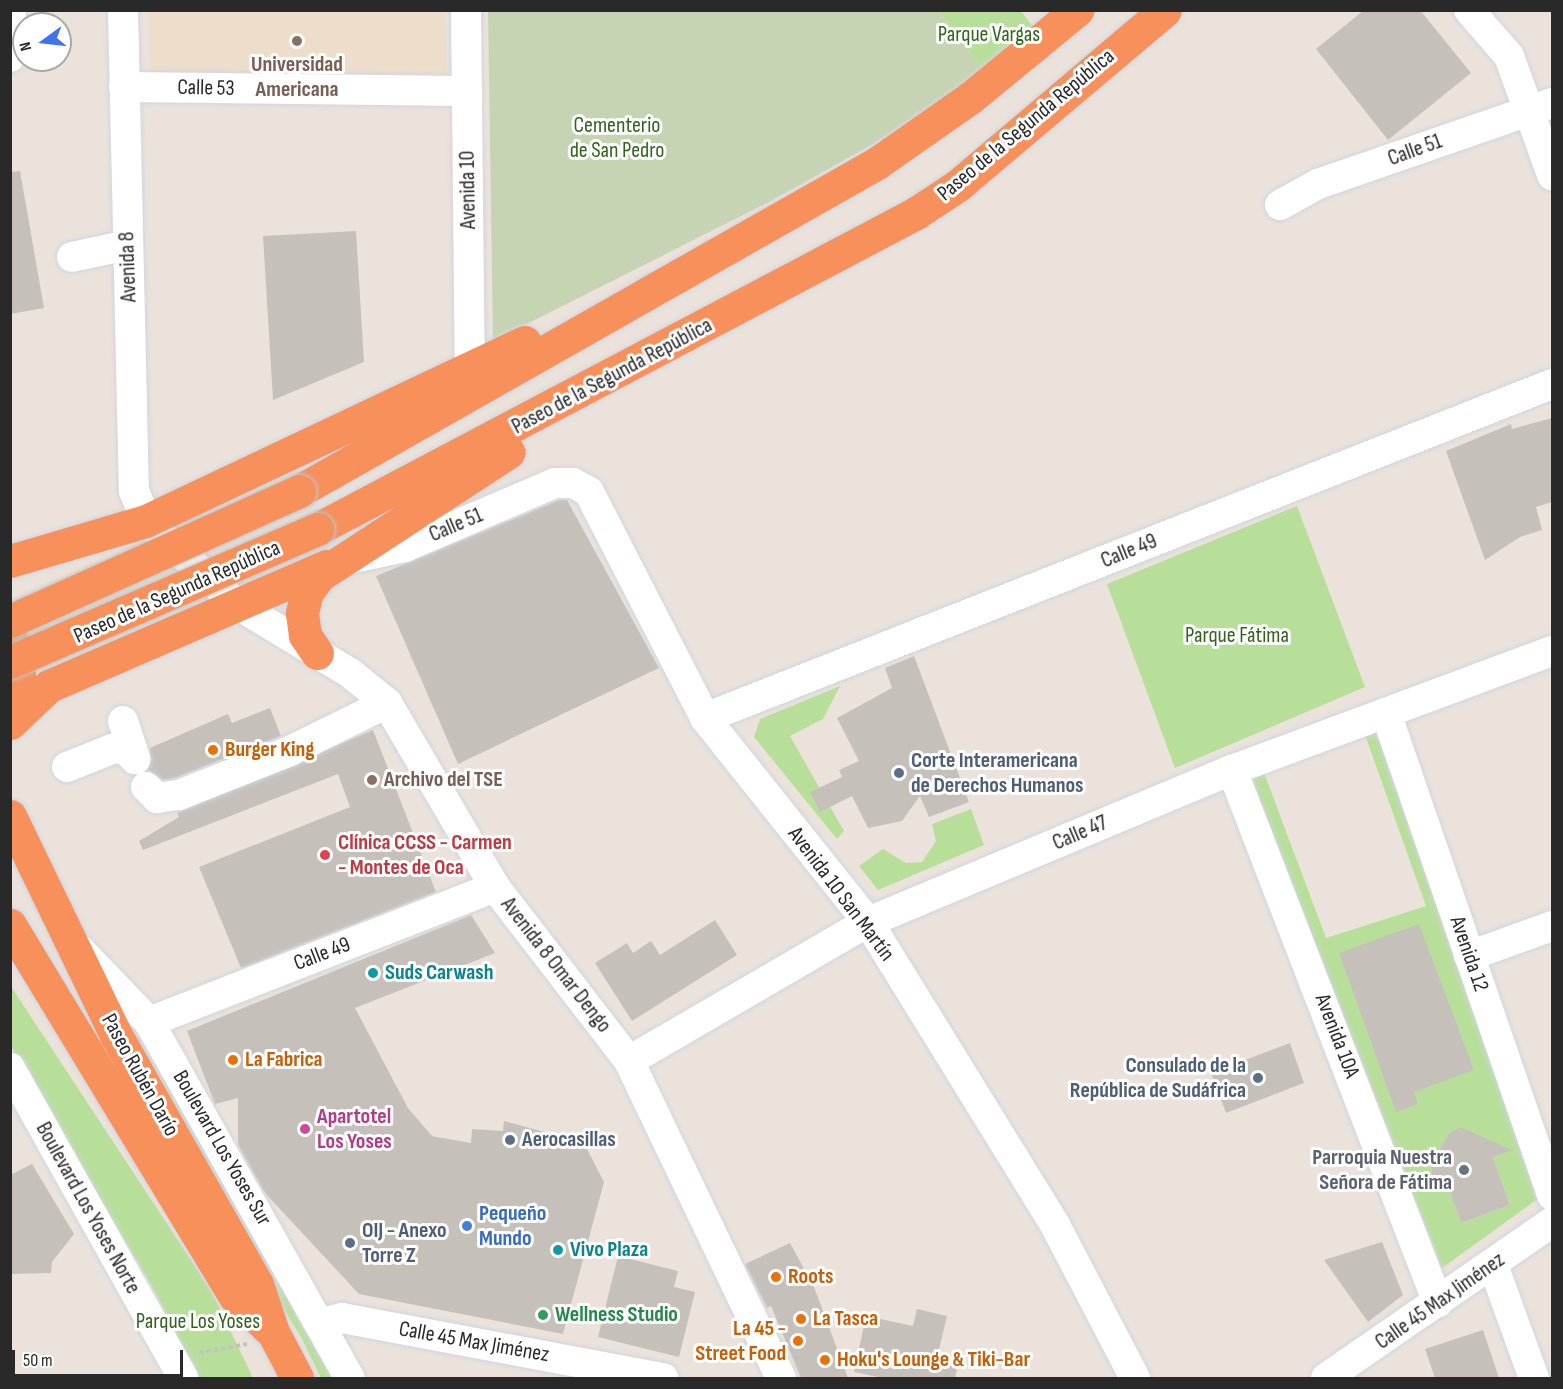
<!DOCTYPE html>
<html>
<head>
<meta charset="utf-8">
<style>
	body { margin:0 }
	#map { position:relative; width:1563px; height:1389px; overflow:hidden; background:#ebe3db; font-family:"Sofia Sans Condensed",sans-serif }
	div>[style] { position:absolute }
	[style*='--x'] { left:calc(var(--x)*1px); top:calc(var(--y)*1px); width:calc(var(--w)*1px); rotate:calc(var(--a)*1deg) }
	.education>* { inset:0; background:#ecdecb }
	.green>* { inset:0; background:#b8df9a }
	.cemetery>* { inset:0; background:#c6d4b3 }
	.building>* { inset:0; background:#c6c0bb }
	.path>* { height:4px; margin-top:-2px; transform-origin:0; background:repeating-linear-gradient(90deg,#c3c3c3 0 4.5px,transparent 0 7.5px) }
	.roads { filter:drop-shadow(0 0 2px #d1d5e1) drop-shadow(0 0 2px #d1d5e1) }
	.minor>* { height:30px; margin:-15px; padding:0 15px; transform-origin:15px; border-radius:15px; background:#fff }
	.highway>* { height:33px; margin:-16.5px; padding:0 16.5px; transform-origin:16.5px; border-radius:16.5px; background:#f7905a }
	.bridges { filter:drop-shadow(0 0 2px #c3c3c3) drop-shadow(0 0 2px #c3c3c3) }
	.highway-bridge>* { height:33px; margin:-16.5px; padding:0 16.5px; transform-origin:16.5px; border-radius:16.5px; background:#f7905a }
	.dots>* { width:16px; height:16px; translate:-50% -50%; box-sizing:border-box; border:3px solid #fff; border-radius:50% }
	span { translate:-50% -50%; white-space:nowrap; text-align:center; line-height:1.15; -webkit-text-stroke:6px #fff; paint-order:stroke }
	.park-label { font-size:22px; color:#31631d }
	.education-label { font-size:22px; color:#785e54; font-weight:700 }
	.left { translate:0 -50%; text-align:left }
	.street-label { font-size:22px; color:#292929 }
	.food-label { font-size:22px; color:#c56008; font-weight:700 }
	.right { translate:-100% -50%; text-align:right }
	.service-label { font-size:22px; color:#4e5e75; font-weight:700 }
	.health-label { font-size:22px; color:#be3a42; font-weight:700 }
	.culture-label { font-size:22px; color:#0d838f; font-weight:700 }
	.hotel-label { font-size:22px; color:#b23c85; font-weight:700 }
	.worship-label { font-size:22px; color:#5b616d; font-weight:700 }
	.shop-label { font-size:22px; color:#366cbe; font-weight:700 }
	.leisure-label { font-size:22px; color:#27864d; font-weight:700 }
	.frame { position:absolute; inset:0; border:12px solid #292929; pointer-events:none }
	.north { position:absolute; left:12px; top:12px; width:60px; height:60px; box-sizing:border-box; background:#fff; border:2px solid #a9a9a9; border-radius:50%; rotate:255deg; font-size:16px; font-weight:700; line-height:24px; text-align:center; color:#292929 }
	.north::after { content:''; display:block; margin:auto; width:21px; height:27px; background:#4172f2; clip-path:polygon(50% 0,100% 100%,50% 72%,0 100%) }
	.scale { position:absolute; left:12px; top:1350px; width:171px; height:27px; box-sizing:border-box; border:3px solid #292929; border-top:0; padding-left:8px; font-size:18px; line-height:21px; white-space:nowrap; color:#292929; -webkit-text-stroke:4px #fff; paint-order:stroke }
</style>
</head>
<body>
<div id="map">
	<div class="education">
		<div style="clip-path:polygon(149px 11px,445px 11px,447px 74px,150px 72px)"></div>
	</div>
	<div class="green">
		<div style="clip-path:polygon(939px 11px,1021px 11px,1037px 32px,984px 71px)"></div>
		<div style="clip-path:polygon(1297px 506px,1365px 687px,1175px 768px,1107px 584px)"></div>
		<div style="clip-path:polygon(840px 686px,823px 719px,790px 736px,844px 831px,837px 839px,754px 737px,760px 719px)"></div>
		<div style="clip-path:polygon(evenodd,1373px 725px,1542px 1196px,1442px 1268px,1249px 772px,1373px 725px,1364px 732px,1426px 906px,1326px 938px,1263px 770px,1364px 732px,1373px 725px,1460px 1127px,1505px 1152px,1493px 1157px,1510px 1205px,1461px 1223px,1444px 1175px,1432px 1176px,1431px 1165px,1449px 1133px,1460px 1127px)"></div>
		<div style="clip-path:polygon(971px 809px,984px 845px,878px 890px,859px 866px,883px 849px,906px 863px,922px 862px,936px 841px,932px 824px)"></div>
		<div style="clip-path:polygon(95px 975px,175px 1096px,338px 1378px,321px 1378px,301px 1337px,214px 1197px)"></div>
		<div style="clip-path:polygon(10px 985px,212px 1292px,253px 1378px,197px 1378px,157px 1295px,11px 1046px)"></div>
	</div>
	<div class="cemetery">
		<div style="clip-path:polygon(488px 11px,939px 11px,984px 71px,875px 143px,771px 201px,493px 341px)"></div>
	</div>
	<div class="building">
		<div style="clip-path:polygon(1364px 10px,1420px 10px,1471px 73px,1388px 140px,1316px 49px)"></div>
		<div style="clip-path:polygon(20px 171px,44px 308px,10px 314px,10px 172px)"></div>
		<div style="clip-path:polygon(356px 231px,364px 362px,273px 400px,263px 236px)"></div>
		<div style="clip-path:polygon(1552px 418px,1552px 502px,1536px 507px,1542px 530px,1520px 537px,1485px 560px,1446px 451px,1511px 424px,1512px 429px)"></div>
		<div style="clip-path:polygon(559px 500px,567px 500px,659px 668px,458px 764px,376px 576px)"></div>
		<div style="clip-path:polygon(914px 656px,969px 802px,929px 817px,920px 796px,902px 821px,868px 828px,852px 796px,820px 812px,810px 792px,842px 777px,839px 770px,859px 761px,837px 718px,892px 688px,885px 668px)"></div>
		<div style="clip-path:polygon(270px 708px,281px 736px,175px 778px,163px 780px,148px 770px,150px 748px,228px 714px,232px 723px)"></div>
		<div style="clip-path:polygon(373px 730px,436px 892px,241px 968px,199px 867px,350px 807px,338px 774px,143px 850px,139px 841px,179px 817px,177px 813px)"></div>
		<div style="clip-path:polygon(471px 915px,495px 953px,355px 1008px,408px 1108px,432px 1136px,471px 1143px,472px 1129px,503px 1131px,504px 1121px,584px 1143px,604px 1182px,563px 1334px,359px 1294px,265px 1193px,238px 1145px,238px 1098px,215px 1104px,187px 1031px)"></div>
		<div style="clip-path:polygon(715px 920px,737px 955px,632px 1021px,595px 963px,627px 943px,633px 953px,651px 941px,660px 955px)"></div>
		<div style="clip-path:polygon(1419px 924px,1474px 1070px,1414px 1092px,1418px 1104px,1396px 1112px,1339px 953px)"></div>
		<div style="clip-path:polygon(1290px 1043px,1304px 1083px,1226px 1113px,1211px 1073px)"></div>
		<div style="clip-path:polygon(1460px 1127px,1512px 1150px,1493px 1157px,1510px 1205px,1461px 1223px,1444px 1175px,1432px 1176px,1431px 1165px,1449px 1133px)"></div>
		<div style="clip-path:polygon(32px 1164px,74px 1234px,52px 1262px,51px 1273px,10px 1274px,10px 1175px)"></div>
		<div style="clip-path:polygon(1382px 1242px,1403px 1295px,1368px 1322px,1324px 1260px)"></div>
		<div style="clip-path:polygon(790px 1243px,814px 1287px,848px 1378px,801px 1378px,771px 1306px,767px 1308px,745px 1264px)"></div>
		<div style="clip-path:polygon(618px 1256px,678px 1271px,674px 1287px,695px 1292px,679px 1357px,598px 1337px)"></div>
		<div style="clip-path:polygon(917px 1309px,947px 1316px,938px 1354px,959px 1359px,955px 1378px,883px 1378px,854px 1372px,866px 1316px,913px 1326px)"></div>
		<div style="clip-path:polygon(1483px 1330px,1499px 1378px,1435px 1378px,1425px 1349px)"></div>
	</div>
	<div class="path">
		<div style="--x:199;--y:1353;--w:49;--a:-10.6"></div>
	</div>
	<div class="roads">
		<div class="minor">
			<div style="--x:123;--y:10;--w:481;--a:88.7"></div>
			<div style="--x:134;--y:491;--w:32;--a:68"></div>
			<div style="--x:146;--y:521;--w:125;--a:42.4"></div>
			<div style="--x:238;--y:605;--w:131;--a:31.3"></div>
			<div style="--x:350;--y:673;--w:48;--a:39"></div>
			<div style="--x:387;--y:703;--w:213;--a:59.6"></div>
			<div style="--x:495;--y:887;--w:220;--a:52.4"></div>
			<div style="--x:629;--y:1061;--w:352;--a:64.4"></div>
			<div style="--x:466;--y:10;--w:359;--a:89.4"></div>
			<div style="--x:1469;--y:10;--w:61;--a:49"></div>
			<div style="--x:1509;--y:56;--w:127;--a:70.1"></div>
			<div style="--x:10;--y:57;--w:47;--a:-88.8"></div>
			<div style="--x:124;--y:87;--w:343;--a:0.7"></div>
			<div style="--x:1280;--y:205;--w:43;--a:-28.9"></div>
			<div style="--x:1318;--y:184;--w:248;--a:-19.1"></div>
			<div style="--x:72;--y:257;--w:57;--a:-12.1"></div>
			<div style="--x:348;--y:559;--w:58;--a:-11.9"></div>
			<div style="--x:405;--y:547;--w:163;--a:-23.1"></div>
			<div style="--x:555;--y:483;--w:18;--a:0"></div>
			<div style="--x:573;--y:483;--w:18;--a:29"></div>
			<div style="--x:589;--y:492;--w:254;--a:62.8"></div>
			<div style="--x:705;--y:718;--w:261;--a:51.4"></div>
			<div style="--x:868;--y:922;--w:356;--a:58.3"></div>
			<div style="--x:1055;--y:1225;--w:173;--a:62.4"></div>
			<div style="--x:1386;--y:713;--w:510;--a:71"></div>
			<div style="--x:705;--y:718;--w:910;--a:-21.52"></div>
			<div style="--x:123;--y:721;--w:40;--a:72"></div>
			<div style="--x:67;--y:767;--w:48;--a:-21.8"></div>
			<div style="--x:112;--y:749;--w:12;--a:-5"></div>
			<div style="--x:124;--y:748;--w:16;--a:45"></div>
			<div style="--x:1232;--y:770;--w:571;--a:68.87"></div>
			<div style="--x:146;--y:787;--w:16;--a:45"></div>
			<div style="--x:157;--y:798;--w:22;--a:-8"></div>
			<div style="--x:179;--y:795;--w:119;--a:-21.6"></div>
			<div style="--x:290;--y:751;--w:108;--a:-26.3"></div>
			<div style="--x:80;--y:950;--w:100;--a:46.2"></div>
			<div style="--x:149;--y:1022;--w:409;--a:60.6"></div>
			<div style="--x:1469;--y:956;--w:88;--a:-19.9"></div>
			<div style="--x:149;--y:1022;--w:371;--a:-21.3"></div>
			<div style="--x:629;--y:1061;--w:276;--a:-30.2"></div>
			<div style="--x:868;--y:922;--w:394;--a:-22.7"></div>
			<div style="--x:1232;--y:770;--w:341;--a:-20.4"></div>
			<div style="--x:10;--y:1068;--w:355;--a:60.8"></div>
			<div style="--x:1493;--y:1265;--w:120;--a:70.1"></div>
			<div style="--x:321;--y:1323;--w:22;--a:-13"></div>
			<div style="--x:342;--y:1318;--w:327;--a:10.6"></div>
			<div style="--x:1326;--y:1378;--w:275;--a:-34.6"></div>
		</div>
		<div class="highway">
			<div style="--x:299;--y:491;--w:665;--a:-29.57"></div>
			<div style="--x:877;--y:163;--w:113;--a:-35"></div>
			<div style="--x:970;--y:98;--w:139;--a:-39.4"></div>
			<div style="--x:317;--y:529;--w:677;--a:-27.81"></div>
			<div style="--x:916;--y:213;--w:49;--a:-33.4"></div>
			<div style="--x:957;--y:186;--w:272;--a:-40.2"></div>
			<div style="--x:10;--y:561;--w:142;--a:-16.4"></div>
			<div style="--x:146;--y:521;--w:419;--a:-25.3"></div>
			<div style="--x:10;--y:634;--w:42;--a:77.6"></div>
			<div style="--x:19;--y:675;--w:45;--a:101.6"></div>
			<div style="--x:317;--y:653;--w:22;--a:-124"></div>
			<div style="--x:305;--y:635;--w:22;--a:-98"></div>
			<div style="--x:302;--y:613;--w:22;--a:-77"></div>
			<div style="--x:307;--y:592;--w:21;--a:-53"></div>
			<div style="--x:320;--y:575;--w:225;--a:-33.1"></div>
			<div style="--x:10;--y:723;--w:54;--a:-43.5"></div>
			<div style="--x:49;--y:686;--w:302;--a:-23.4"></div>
			<div style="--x:10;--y:816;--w:243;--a:64.2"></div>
			<div style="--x:116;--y:1035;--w:286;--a:60.5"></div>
			<div style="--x:257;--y:1284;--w:51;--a:71.6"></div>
			<div style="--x:273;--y:1332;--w:52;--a:62.4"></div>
			<div style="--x:10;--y:925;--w:434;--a:58.8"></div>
			<div style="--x:235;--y:1296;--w:47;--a:44.1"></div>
		</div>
	</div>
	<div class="bridges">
		<div class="highway-bridge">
			<div style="--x:10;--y:621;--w:317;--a:-24.2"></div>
			<div style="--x:10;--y:662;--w:335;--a:-23.4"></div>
		</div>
	</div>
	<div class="dots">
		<div style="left:297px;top:41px;background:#8d6e63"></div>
		<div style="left:213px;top:750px;background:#e8710a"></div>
		<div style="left:899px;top:773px;background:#5c6f8a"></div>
		<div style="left:372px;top:780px;background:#8d6e63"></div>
		<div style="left:325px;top:855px;background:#e0444e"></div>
		<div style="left:373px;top:973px;background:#0f9aa8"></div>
		<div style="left:233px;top:1060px;background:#e8710a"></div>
		<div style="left:1258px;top:1078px;background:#5c6f8a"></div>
		<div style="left:305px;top:1129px;background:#d1479c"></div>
		<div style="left:510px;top:1140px;background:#5c6f8a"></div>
		<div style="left:1464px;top:1170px;background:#6b7280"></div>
		<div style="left:467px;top:1226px;background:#3f7fe0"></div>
		<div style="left:350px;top:1243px;background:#5c6f8a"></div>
		<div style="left:558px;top:1250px;background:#0f9aa8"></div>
		<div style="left:776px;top:1277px;background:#e8710a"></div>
		<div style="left:543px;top:1315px;background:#2e9e5b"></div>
		<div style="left:801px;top:1319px;background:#e8710a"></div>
		<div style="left:798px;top:1341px;background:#e8710a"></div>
		<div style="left:825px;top:1360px;background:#e8710a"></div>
	</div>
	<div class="park-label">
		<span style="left:989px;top:35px">Parque Vargas</span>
		<span style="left:617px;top:138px">Cementerio<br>de San Pedro</span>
		<span style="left:1237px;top:636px">Parque Fátima</span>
		<span style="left:198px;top:1322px">Parque Los Yoses</span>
	</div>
	<div class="education-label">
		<span style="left:297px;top:77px">Universidad<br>Americana</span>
		<span class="left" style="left:384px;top:780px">Archivo del TSE</span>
	</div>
	<div class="street-label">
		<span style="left:206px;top:88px;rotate:1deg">Calle 53</span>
		<span style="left:1026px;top:125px;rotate:-40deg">Paseo de la Segunda República</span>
		<span style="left:1415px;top:150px;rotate:-20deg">Calle 51</span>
		<span style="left:468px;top:190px;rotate:-91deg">Avenida 10</span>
		<span style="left:128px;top:267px;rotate:-92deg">Avenida 8</span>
		<span style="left:612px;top:376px;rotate:-28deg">Paseo de la Segunda República</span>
		<span style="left:456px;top:525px;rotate:-23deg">Calle 51</span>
		<span style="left:1129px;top:551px;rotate:-22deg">Calle 49</span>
		<span style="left:177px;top:592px;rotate:-24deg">Paseo de la Segunda República</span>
		<span style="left:1080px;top:833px;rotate:-23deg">Calle 47</span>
		<span style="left:841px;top:894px;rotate:53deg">Avenida 10 San Martín</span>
		<span style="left:322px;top:954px;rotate:-21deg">Calle 49</span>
		<span style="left:1469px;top:954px;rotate:71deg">Avenida 12</span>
		<span style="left:556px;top:965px;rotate:52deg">Avenida 8 Omar Dengo</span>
		<span style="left:1337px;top:1036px;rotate:69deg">Avenida 10A</span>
		<span style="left:140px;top:1075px;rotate:61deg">Paseo Rubén Darío</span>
		<span style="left:222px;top:1148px;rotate:60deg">Boulevard Los Yoses Sur</span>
		<span style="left:88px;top:1208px;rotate:61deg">Boulevard Los Yoses Norte</span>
		<span style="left:1440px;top:1301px;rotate:-35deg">Calle 45 Max Jiménez</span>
		<span style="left:474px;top:1342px;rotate:10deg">Calle 45 Max Jiménez</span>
	</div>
	<div class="food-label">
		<span class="left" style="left:225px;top:750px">Burger King</span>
		<span class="left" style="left:245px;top:1060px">La Fabrica</span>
		<span class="left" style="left:788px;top:1277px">Roots</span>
		<span class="left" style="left:813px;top:1319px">La Tasca</span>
		<span class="right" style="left:786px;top:1341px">La 45 -<br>Street Food</span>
		<span class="left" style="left:837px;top:1360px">Hoku's Lounge &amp; Tiki-Bar</span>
	</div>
	<div class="service-label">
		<span class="left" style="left:911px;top:773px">Corte Interamericana<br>de Derechos Humanos</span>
		<span class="right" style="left:1246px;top:1078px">Consulado de la<br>República de Sudáfrica</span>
		<span class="left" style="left:522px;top:1140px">Aerocasillas</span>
		<span class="left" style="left:362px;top:1243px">OIJ - Anexo<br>Torre Z</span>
	</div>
	<div class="health-label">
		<span class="left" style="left:338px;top:855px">Clínica CCSS - Carmen<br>- Montes de Oca</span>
	</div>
	<div class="culture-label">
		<span class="left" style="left:385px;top:973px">Suds Carwash</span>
		<span class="left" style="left:570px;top:1250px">Vivo Plaza</span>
	</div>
	<div class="hotel-label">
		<span class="left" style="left:317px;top:1129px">Apartotel<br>Los Yoses</span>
	</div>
	<div class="worship-label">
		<span class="right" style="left:1452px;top:1170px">Parroquia Nuestra<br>Señora de Fátima</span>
	</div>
	<div class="shop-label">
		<span class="left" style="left:479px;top:1226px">Pequeño<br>Mundo</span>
	</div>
	<div class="leisure-label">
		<span class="left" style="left:555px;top:1315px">Wellness Studio</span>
	</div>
	<div class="frame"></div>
	<div class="north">N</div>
	<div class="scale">50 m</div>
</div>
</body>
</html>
